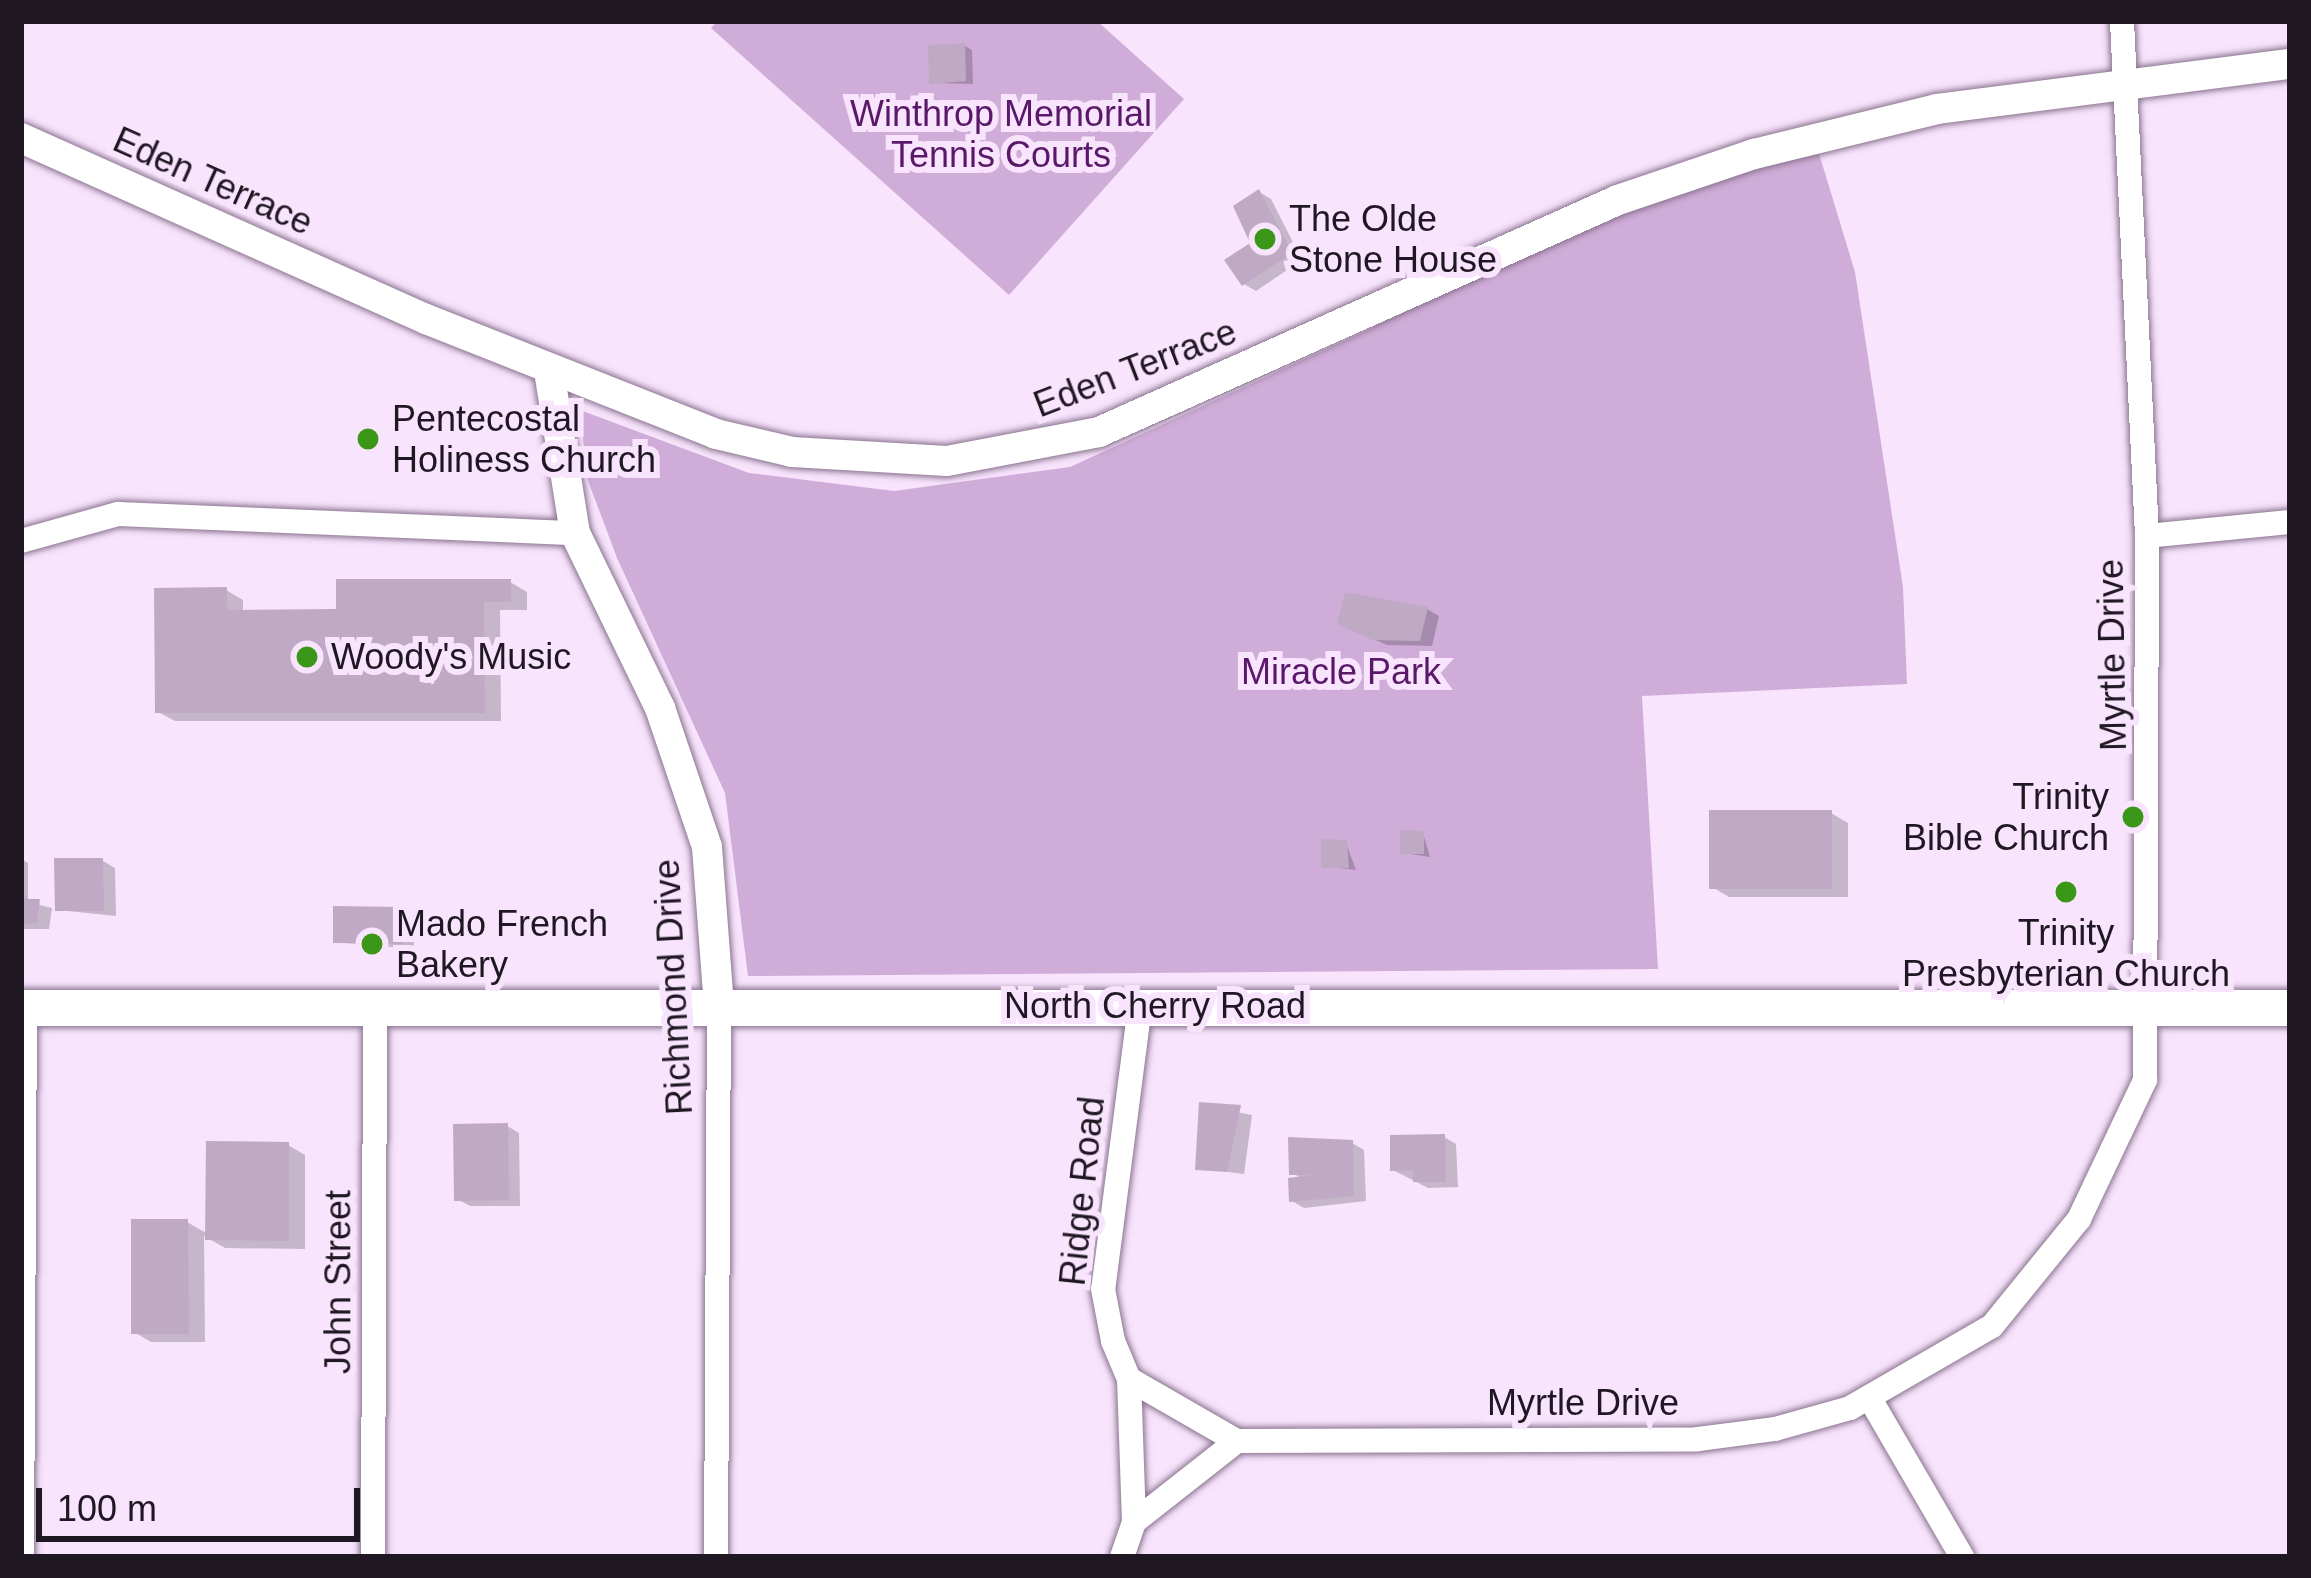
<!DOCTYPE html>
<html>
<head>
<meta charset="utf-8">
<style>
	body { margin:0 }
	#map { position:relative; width:2311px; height:1578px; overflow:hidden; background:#f8e4fd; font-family:Helvetica,sans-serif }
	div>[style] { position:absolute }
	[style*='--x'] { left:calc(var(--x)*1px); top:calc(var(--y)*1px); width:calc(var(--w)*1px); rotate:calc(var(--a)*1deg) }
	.green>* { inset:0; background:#d0add9 }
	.shadow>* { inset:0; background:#0003 }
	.building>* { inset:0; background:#c0a9c5 }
	.roads { filter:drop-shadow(0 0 3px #8a748f) drop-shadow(0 0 3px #8a748f) }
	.minor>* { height:24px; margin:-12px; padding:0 12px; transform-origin:12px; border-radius:12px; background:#fff }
	.tertiary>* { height:30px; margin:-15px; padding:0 15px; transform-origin:15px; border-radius:15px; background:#fff }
	.primary>* { height:36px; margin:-18px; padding:0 18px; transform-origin:18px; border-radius:18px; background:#fff }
	.dots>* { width:33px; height:33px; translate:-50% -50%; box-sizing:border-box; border:6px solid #f8e4fd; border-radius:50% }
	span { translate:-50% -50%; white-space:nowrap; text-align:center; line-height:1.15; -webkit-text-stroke:12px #f8e4fd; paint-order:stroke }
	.park-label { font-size:36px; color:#5a1869 }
	.street-label { font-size:36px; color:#1f1721 }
	.poi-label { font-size:36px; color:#1f1721 }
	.left { translate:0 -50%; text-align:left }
	.right { translate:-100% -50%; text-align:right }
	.frame { position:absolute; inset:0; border:24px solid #1f1721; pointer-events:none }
	.scale { position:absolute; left:36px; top:1488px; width:324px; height:54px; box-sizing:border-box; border:6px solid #1f1721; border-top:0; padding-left:15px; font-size:36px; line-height:42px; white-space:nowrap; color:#1f1721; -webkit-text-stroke:9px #f8e4fd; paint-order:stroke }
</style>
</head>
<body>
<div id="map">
	<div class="green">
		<div style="clip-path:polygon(717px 21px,1097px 21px,1184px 99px,1009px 295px,711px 28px)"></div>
		<div style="clip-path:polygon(1814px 137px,1855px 272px,1903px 587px,1907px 684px,1642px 696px,1658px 969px,748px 976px,725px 793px,617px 558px,587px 478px,580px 410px,749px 473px,894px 491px,1070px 467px,1366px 331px,1575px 220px)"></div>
	</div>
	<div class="shadow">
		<div style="clip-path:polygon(965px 46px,972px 50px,973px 84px,932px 83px)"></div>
		<div style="clip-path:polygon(1259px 192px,1271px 199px,1302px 260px,1256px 291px,1244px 284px)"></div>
		<div style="clip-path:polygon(510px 582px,527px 592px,527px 610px,500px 610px,501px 721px,175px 721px,158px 712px,226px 590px,243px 600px,243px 613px,339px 612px)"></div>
		<div style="clip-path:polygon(1427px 609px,1439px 616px,1432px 646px,1387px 645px,1352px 630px)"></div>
		<div style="clip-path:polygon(1831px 813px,1848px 823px,1848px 897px,1729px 897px,1712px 887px)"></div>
		<div style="clip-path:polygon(1423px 833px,1430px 857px,1403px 853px)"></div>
		<div style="clip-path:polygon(1346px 843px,1356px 870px,1324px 866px)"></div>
		<div style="clip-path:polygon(21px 859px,28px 863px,28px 902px,52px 908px,49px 929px,21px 929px)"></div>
		<div style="clip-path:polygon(103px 861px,115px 868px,116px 916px,58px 910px)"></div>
		<div style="clip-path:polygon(401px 910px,414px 917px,414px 949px,336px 942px)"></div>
		<div style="clip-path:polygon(1202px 1105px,1252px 1115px,1244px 1174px,1198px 1168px)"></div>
		<div style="clip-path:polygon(507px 1126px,519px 1133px,520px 1206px,470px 1206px,457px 1199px)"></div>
		<div style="clip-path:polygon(1444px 1137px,1456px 1144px,1458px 1187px,1428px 1188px,1393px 1170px)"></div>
		<div style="clip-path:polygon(1352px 1143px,1364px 1150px,1366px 1201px,1304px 1208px,1292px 1201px,1303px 1179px,1292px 1173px)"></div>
		<div style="clip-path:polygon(288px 1145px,305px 1155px,305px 1249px,225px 1248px,204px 1236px,205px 1342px,151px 1342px,134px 1332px,187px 1222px,208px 1234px)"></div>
	</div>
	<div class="building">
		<div style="clip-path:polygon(965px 43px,966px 81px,929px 84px,928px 45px)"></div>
		<div style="clip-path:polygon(1259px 189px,1292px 253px,1242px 286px,1224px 260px,1250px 243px,1233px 206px)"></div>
		<div style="clip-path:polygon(336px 579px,511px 579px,511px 602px,484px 602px,485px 713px,155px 713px,154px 588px,227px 587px,227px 610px,336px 609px)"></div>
		<div style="clip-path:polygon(1345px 592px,1428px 607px,1420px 641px,1372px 640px,1337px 624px)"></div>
		<div style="clip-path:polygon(1709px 810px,1832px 810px,1832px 889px,1709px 889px)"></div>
		<div style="clip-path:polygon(1400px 830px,1424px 831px,1424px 854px,1400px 854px)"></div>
		<div style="clip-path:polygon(1321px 839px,1347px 840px,1349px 868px,1321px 868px)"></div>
		<div style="clip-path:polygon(54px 858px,103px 858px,104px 911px,55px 911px)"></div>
		<div style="clip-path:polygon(21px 899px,40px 899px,37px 923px,21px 924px)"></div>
		<div style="clip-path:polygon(333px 906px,402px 907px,402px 944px,333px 943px)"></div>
		<div style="clip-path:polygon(1199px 1102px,1241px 1105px,1227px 1172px,1195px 1170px)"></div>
		<div style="clip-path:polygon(508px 1123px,509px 1200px,454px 1201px,453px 1124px)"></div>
		<div style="clip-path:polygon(1445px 1134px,1446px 1182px,1413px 1182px,1413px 1170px,1390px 1171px,1390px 1135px)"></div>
		<div style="clip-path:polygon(1288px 1137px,1353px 1140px,1354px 1196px,1289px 1202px,1288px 1178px,1312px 1175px,1289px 1175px)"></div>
		<div style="clip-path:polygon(206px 1141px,289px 1142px,289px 1241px,205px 1240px)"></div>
		<div style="clip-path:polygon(131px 1219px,188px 1219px,189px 1334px,131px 1334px)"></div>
	</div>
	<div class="roads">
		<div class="minor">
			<div style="--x:2147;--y:536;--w:144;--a:-5.6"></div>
			<div style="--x:21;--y:541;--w:101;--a:-15.6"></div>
			<div style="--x:118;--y:514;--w:457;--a:2.4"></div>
			<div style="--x:1140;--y:1006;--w:285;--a:97.4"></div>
			<div style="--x:1103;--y:1289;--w:53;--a:79.1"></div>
			<div style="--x:1113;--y:1341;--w:41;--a:67.2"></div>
			<div style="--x:1129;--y:1379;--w:125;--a:29.9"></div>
			<div style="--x:1237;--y:1441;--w:461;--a:-0.2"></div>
			<div style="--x:1698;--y:1439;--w:78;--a:-7.4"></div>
			<div style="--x:1775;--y:1429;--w:78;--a:-15.6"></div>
			<div style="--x:1850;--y:1408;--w:164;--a:-30"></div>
			<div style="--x:1992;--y:1326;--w:138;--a:-50.9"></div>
			<div style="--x:2079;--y:1219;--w:154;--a:-64.6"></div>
			<div style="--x:2145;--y:1080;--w:544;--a:-89.79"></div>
			<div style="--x:2147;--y:536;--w:516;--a:-92.78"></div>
			<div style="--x:1129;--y:1379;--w:143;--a:88"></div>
			<div style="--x:1869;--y:1397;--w:185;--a:59.8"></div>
			<div style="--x:22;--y:1557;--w:550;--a:-89.69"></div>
			<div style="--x:373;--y:1557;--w:551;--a:-89.79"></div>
			<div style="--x:716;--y:1557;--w:551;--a:-89.69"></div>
			<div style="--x:1122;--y:1557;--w:37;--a:-71"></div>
			<div style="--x:1134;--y:1522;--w:131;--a:-38.2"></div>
		</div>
		<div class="tertiary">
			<div style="--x:21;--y:138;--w:444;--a:24.1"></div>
			<div style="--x:426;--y:319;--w:312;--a:21.6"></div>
			<div style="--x:716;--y:434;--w:78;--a:13.3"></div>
			<div style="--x:792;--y:452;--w:155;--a:3.3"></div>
			<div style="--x:947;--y:461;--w:155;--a:-10.8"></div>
			<div style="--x:1099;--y:432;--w:568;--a:-24.09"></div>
			<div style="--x:1618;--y:200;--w:144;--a:-18.7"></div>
			<div style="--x:1754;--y:154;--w:188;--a:-13.8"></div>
			<div style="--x:1937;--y:109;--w:356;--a:-7.3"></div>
			<div style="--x:549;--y:371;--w:164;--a:80.9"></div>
			<div style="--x:575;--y:533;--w:195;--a:64.1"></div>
			<div style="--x:660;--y:708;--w:147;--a:71.3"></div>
			<div style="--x:707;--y:847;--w:159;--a:85.7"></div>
		</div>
		<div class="primary">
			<div style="--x:21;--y:1008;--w:2269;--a:0"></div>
		</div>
	</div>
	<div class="dots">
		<div style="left:1265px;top:239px;background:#3a9717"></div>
		<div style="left:368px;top:439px;background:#3a9717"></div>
		<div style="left:307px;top:657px;background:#3a9717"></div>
		<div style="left:2133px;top:817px;background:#3a9717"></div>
		<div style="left:2066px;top:892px;background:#3a9717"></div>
		<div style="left:372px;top:944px;background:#3a9717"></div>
	</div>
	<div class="park-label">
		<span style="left:1001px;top:134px">Winthrop Memorial<br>Tennis Courts</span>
		<span style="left:1341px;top:672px">Miracle Park</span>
	</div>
	<div class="street-label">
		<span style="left:213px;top:181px;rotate:24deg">Eden Terrace</span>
		<span style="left:1135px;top:368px;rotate:-21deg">Eden Terrace</span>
		<span style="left:2112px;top:655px;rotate:-91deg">Myrtle Drive</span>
		<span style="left:673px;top:987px;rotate:-93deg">Richmond Drive</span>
		<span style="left:1155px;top:1006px">North Cherry Road</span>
		<span style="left:1082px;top:1191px;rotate:-84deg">Ridge Road</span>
		<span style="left:338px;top:1282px;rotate:-90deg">John Street</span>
		<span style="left:1583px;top:1403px">Myrtle Drive</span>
	</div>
	<div class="poi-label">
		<span class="left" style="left:1289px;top:239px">The Olde<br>Stone House</span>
		<span class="left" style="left:392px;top:439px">Pentecostal<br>Holiness Church</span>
		<span class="left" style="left:331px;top:657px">Woody's Music</span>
		<span class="right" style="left:2109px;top:817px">Trinity<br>Bible Church</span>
		<span class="left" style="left:396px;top:944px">Mado French<br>Bakery</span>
		<span style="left:2066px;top:953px">Trinity<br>Presbyterian Church</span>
	</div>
	<div class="frame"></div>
	<div class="scale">100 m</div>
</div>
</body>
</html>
